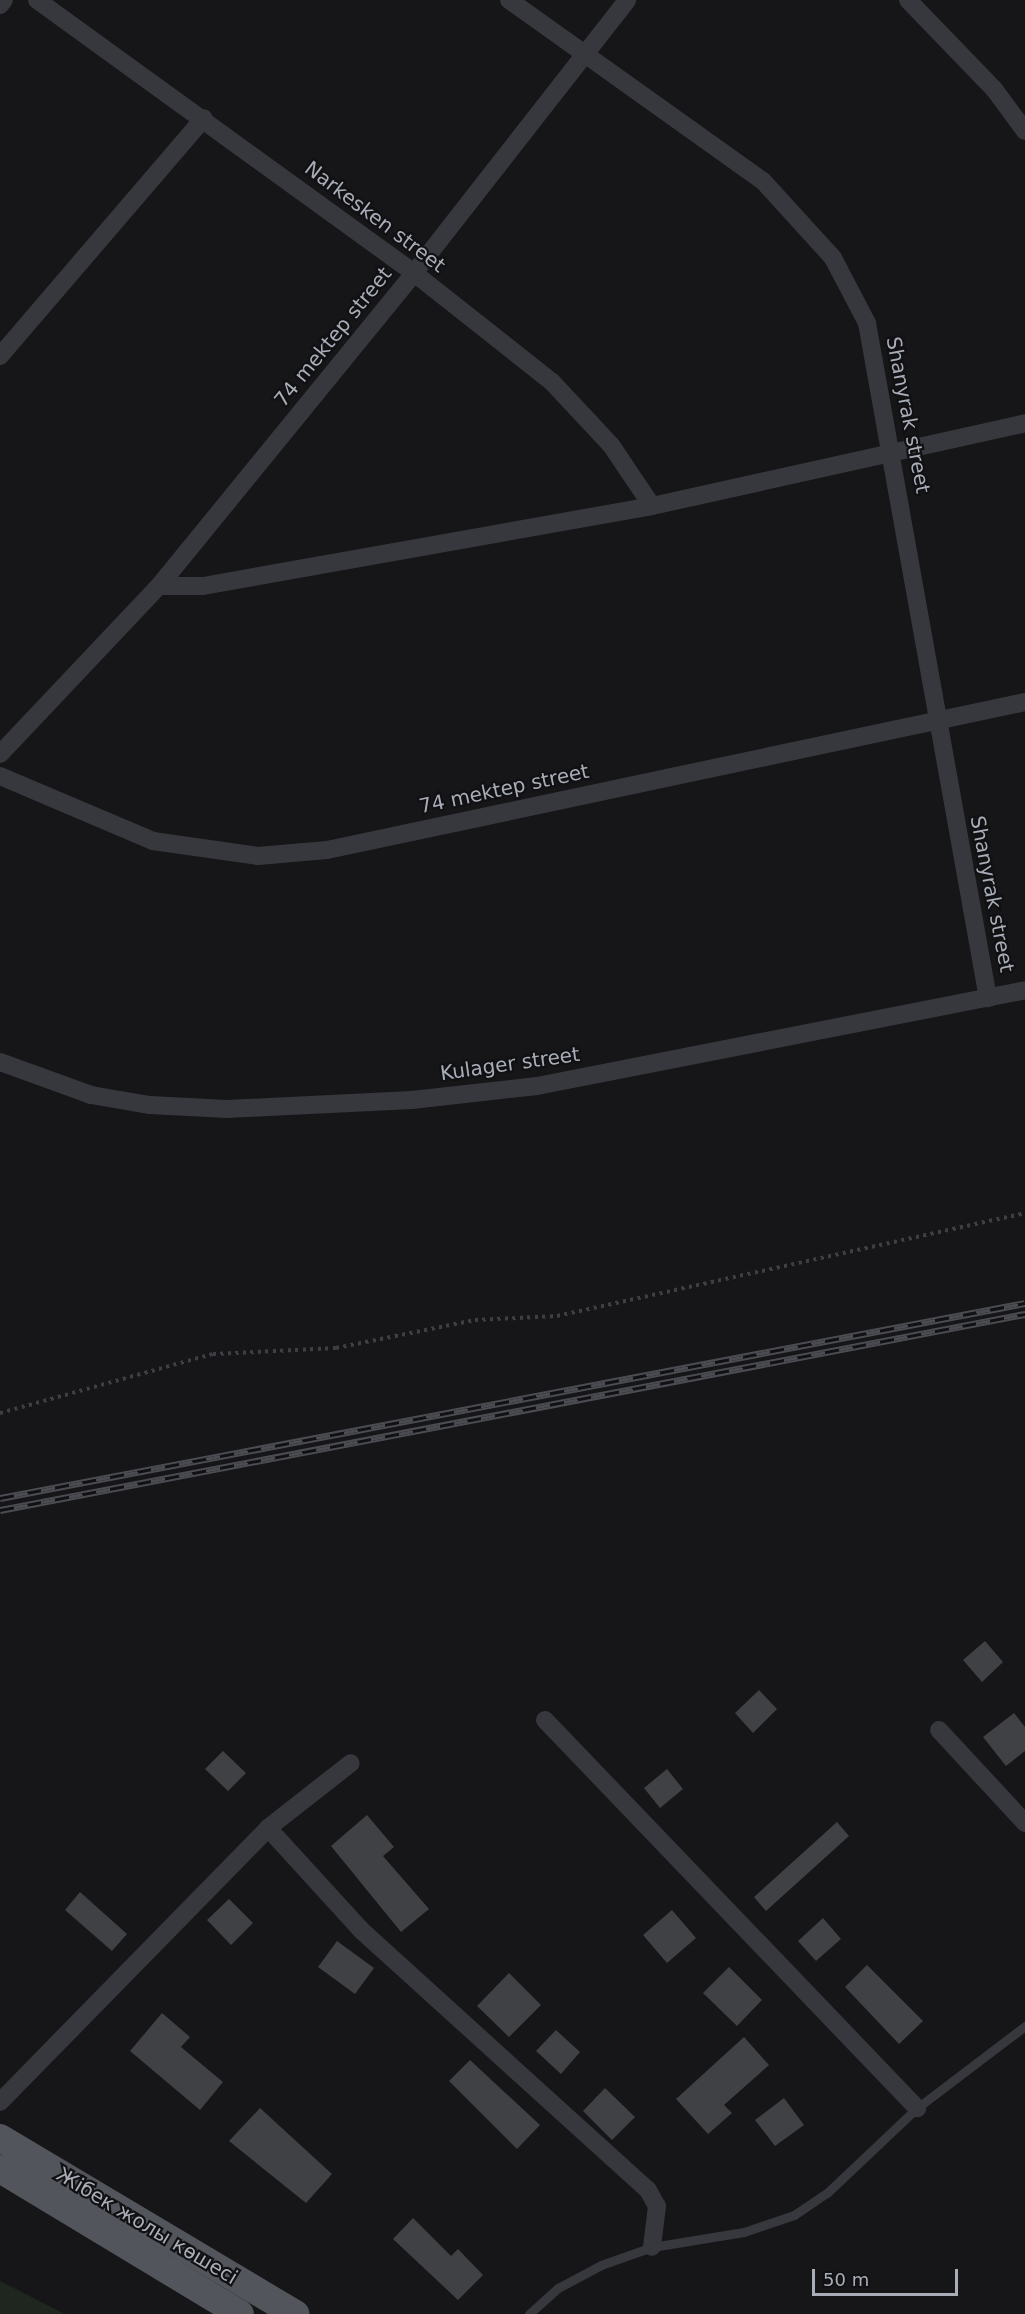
<!DOCTYPE html>
<html>
<head>
<meta charset="utf-8">
<style>
	body { margin:0 }
	#map { position:relative; width:1025px; height:2314px; overflow:hidden; background:#161618; font-family:"DejaVu Sans",sans-serif }
	div>[style] { position:absolute }
	[style*='--x'] { left:calc(var(--x)*1px); top:calc(var(--y)*1px); width:calc(var(--w)*1px); rotate:calc(var(--a)*1deg) }
	.green>* { inset:0; background:#1e261f }
	.building>* { inset:0; background:#404145 }
	.path>* { height:4px; margin-top:-2px; transform-origin:0; background:repeating-linear-gradient(90deg,#3d3f44 0 3px,transparent 0 7.5px) }
	.lane>* { height:9px; margin:-4.5px; padding:0 4.5px; transform-origin:4.5px; border-radius:4.5px; background:#37383d }
	.street>* { height:18px; margin:-9px; padding:0 9px; transform-origin:9px; border-radius:9px; background:#37383d }
	.primary>* { height:28px; margin:-14px; padding:0 14px; transform-origin:14px; border-radius:14px; background:#53555c }
	.rail>* { height:7px; margin-top:-3.5px; transform-origin:0; background:repeating-linear-gradient(90deg,#111113 0 14px,#4a4c52 0 28px); box-sizing:border-box; border-block:2px solid #4a4c52 }
	span { translate:-50% -50%; white-space:nowrap; text-align:center; line-height:1.15; -webkit-text-stroke:4.5px #111113; paint-order:stroke }
	.street-label { font-size:20px; color:#a8adb8 }
	.scale { position:absolute; left:812px; top:2269px; width:146px; height:27px; box-sizing:border-box; border:3px solid #a8adb8; border-top:0; padding-left:8px; font-size:18px; line-height:21px; white-space:nowrap; color:#a8adb8; -webkit-text-stroke:4px #111113; paint-order:stroke }
</style>
</head>
<body>
<div id="map">
	<div class="green">
		<div style="clip-path:polygon(0 2281px,65px 2314px,0 2314px)"></div>
	</div>
	<div class="building">
		<div style="clip-path:polygon(985px 1641px,1003px 1662px,982px 1682px,963px 1660px)"></div>
		<div style="clip-path:polygon(759px 1690px,777px 1709px,753px 1733px,735px 1713px)"></div>
		<div style="clip-path:polygon(1014px 1713px,1025px 1727px,1025px 1751px,1006px 1766px,983px 1737px)"></div>
		<div style="clip-path:polygon(223px 1751px,246px 1773px,228px 1791px,205px 1769px)"></div>
		<div style="clip-path:polygon(667px 1769px,683px 1789px,660px 1808px,644px 1788px)"></div>
		<div style="clip-path:polygon(367px 1815px,394px 1847px,383px 1856px,429px 1909px,401px 1932px,331px 1846px)"></div>
		<div style="clip-path:polygon(837px 1822px,849px 1836px,766px 1911px,754px 1897px)"></div>
		<div style="clip-path:polygon(80px 1892px,127px 1934px,112px 1951px,65px 1910px)"></div>
		<div style="clip-path:polygon(229px 1899px,253px 1923px,231px 1945px,207px 1920px)"></div>
		<div style="clip-path:polygon(672px 1910px,696px 1938px,667px 1963px,643px 1935px)"></div>
		<div style="clip-path:polygon(823px 1918px,841px 1939px,816px 1961px,798px 1941px)"></div>
		<div style="clip-path:polygon(337px 1941px,374px 1968px,355px 1994px,318px 1967px)"></div>
		<div style="clip-path:polygon(867px 1965px,923px 2021px,899px 2044px,845px 1987px)"></div>
		<div style="clip-path:polygon(729px 1967px,762px 2000px,737px 2026px,703px 1993px)"></div>
		<div style="clip-path:polygon(509px 1973px,541px 2005px,509px 2037px,477px 2006px)"></div>
		<div style="clip-path:polygon(162px 2013px,190px 2037px,181px 2047px,223px 2082px,200px 2110px,130px 2051px)"></div>
		<div style="clip-path:polygon(556px 2030px,580px 2052px,561px 2074px,536px 2051px)"></div>
		<div style="clip-path:polygon(744px 2037px,769px 2065px,724px 2105px,732px 2113px,708px 2134px,676px 2099px)"></div>
		<div style="clip-path:polygon(470px 2060px,540px 2125px,517px 2149px,449px 2081px)"></div>
		<div style="clip-path:polygon(605px 2088px,635px 2117px,612px 2140px,583px 2111px)"></div>
		<div style="clip-path:polygon(784px 2098px,804px 2125px,775px 2146px,755px 2120px)"></div>
		<div style="clip-path:polygon(260px 2108px,332px 2174px,306px 2203px,229px 2141px)"></div>
		<div style="clip-path:polygon(413px 2218px,451px 2256px,458px 2249px,483px 2275px,458px 2300px,393px 2239px)"></div>
	</div>
	<div class="path">
		<div style="--x:0;--y:1413;--w:221;--a:-15.5"></div>
		<div style="--x:213;--y:1354;--w:123;--a:-2.8"></div>
		<div style="--x:336;--y:1348;--w:142;--a:-11.4"></div>
		<div style="--x:475;--y:1320;--w:82;--a:-2.8"></div>
		<div style="--x:557;--y:1316;--w:479;--a:-12.4"></div>
	</div>
	<div class="lane">
		<div style="--x:529;--y:2314;--w:39;--a:-42"></div>
		<div style="--x:558;--y:2288;--w:49;--a:-28.1"></div>
		<div style="--x:601;--y:2265;--w:54;--a:-19.4"></div>
		<div style="--x:652;--y:2247;--w:93;--a:-9.3"></div>
		<div style="--x:744;--y:2232;--w:53;--a:-18.8"></div>
		<div style="--x:794;--y:2215;--w:40;--a:-34"></div>
		<div style="--x:827;--y:2193;--w:124;--a:-43.4"></div>
		<div style="--x:917;--y:2108;--w:136;--a:-37.2"></div>
	</div>
	<div class="street">
		<div style="--x:37;--y:0;--w:465;--a:35.9"></div>
		<div style="--x:414;--y:273;--w:176;--a:38.3"></div>
		<div style="--x:552;--y:382;--w:86;--a:46.9"></div>
		<div style="--x:611;--y:445;--w:73;--a:56.1"></div>
		<div style="--x:509;--y:0;--w:312;--a:35.5"></div>
		<div style="--x:763;--y:181;--w:104;--a:47.7"></div>
		<div style="--x:833;--y:258;--w:73;--a:62.4"></div>
		<div style="--x:867;--y:323;--w:686;--a:79.84"></div>
		<div style="--x:908;--y:0;--w:124;--a:46"></div>
		<div style="--x:994;--y:89;--w:52;--a:53.6"></div>
		<div style="--x:0;--y:5;--w:6;--a:-51"></div>
		<div style="--x:0;--y:356;--w:313;--a:-49.4"></div>
		<div style="--x:159;--y:586;--w:44;--a:0"></div>
		<div style="--x:203;--y:586;--w:456;--a:-10.1"></div>
		<div style="--x:652;--y:506;--w:382;--a:-12.5"></div>
		<div style="--x:0;--y:754;--w:231;--a:-46.6"></div>
		<div style="--x:159;--y:586;--w:404;--a:-50.8"></div>
		<div style="--x:414;--y:273;--w:346;--a:-52"></div>
		<div style="--x:0;--y:776;--w:166;--a:23"></div>
		<div style="--x:153;--y:841;--w:106;--a:8.1"></div>
		<div style="--x:258;--y:856;--w:69;--a:-5"></div>
		<div style="--x:327;--y:850;--w:714;--a:-11.97"></div>
		<div style="--x:0;--y:1062;--w:97;--a:19.9"></div>
		<div style="--x:91;--y:1095;--w:60;--a:9.6"></div>
		<div style="--x:150;--y:1105;--w:77;--a:3"></div>
		<div style="--x:227;--y:1109;--w:185;--a:-2.8"></div>
		<div style="--x:412;--y:1100;--w:126;--a:-6.4"></div>
		<div style="--x:537;--y:1086;--w:497;--a:-11.1"></div>
		<div style="--x:545;--y:1720;--w:538;--a:46.21"></div>
		<div style="--x:939;--y:1730;--w:127;--a:47.2"></div>
		<div style="--x:268;--y:1828;--w:138;--a:47.6"></div>
		<div style="--x:361;--y:1930;--w:387;--a:42.2"></div>
		<div style="--x:648;--y:2190;--w:18;--a:61"></div>
		<div style="--x:657;--y:2206;--w:41;--a:97"></div>
		<div style="--x:0;--y:2102;--w:383;--a:-45.6"></div>
		<div style="--x:268;--y:1828;--w:105;--a:-38.1"></div>
	</div>
	<div class="primary">
		<div style="--x:0;--y:2138;--w:344;--a:30.8"></div>
		<div style="--x:0;--y:2169;--w:280;--a:31.1"></div>
	</div>
	<div class="rail">
		<div style="--x:0;--y:1498;--w:1043;--a:-10.77"></div>
		<div style="--x:0;--y:1510;--w:1044;--a:-10.83"></div>
	</div>
	<div class="street-label">
		<span style="left:375px;top:217px;rotate:37deg">Narkesken street</span>
		<span style="left:333px;top:337px;rotate:-51deg">74 mektep street</span>
		<span style="left:908px;top:415px;rotate:79deg">Shanyrak street</span>
		<span style="left:504px;top:789px;rotate:-12deg">74 mektep street</span>
		<span style="left:992px;top:894px;rotate:79deg">Shanyrak street</span>
		<span style="left:510px;top:1064px;rotate:-8deg">Kulager street</span>
		<span style="left:147px;top:2226px;rotate:31deg">Жібек жолы көшесі</span>
	</div>
	<div class="scale">50 m</div>
</div>
</body>
</html>
